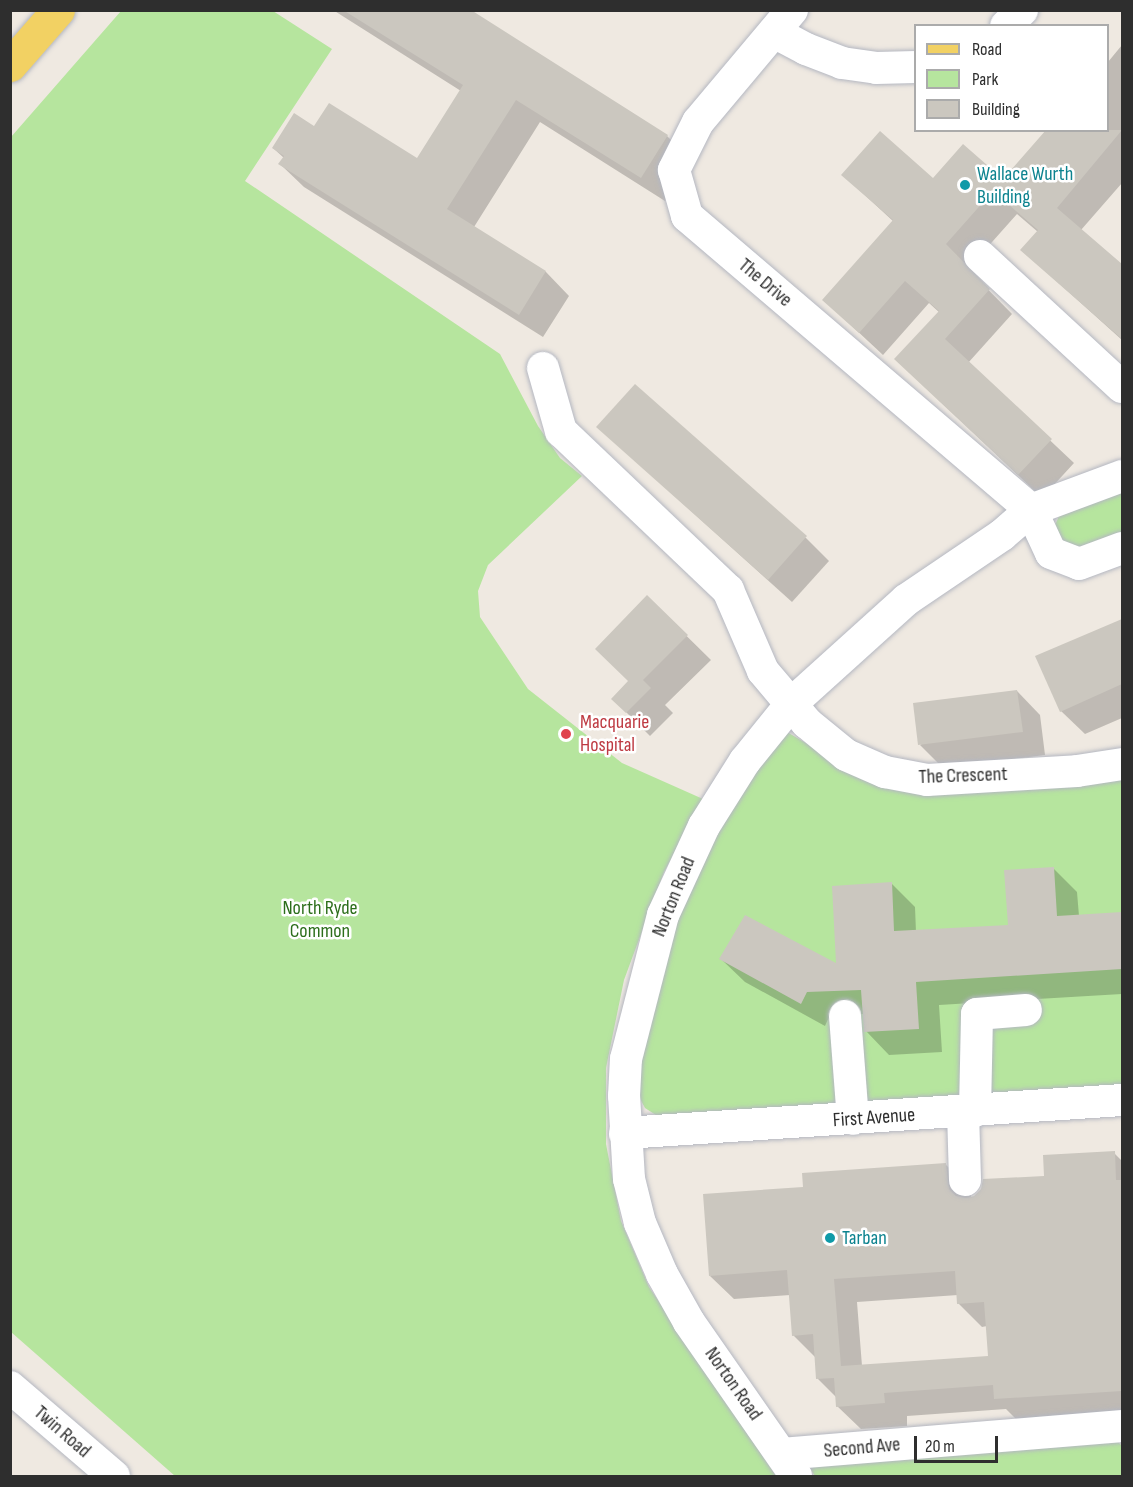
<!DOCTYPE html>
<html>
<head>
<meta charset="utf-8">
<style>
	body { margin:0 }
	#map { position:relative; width:1133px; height:1487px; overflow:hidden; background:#efe9e1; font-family:"Sofia Sans Condensed",sans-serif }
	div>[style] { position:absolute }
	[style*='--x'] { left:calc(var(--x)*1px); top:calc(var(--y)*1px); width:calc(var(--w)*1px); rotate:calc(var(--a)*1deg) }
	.green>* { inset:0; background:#b6e59e }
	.shadow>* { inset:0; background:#0003 }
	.building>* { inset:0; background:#cbc7bf }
	.roads { filter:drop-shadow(0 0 2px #b4b7c1) drop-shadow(0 0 2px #b4b7c1) }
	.minor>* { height:32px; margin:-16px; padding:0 16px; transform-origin:16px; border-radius:16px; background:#fff }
	.major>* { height:33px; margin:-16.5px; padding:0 16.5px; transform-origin:16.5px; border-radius:16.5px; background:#f2d163 }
	.dots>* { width:16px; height:16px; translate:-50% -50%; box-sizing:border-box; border:3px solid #fff; border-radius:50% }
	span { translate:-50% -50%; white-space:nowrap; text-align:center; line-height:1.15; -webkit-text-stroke:5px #fff; paint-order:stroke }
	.culture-label { font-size:20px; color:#0d838f }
	.left { translate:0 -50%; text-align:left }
	.street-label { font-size:20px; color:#2e2e2e }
	.health-label { font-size:20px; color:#be3a42 }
	.park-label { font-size:20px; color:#2c6e1b }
	.frame { position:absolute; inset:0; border:12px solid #2e2e2e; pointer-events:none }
	.legend { position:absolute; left:914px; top:24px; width:195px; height:108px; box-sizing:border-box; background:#fff; border:2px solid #ababab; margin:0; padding:8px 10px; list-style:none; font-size:18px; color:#2e2e2e }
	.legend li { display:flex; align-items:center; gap:12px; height:30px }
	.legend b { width:30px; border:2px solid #ababab }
	.scale { position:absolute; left:914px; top:1436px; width:84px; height:27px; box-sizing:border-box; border:3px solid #2e2e2e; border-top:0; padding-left:8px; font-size:18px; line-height:21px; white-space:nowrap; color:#2e2e2e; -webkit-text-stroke:4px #fff; paint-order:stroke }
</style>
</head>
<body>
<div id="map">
	<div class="green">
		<div style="clip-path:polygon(121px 11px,273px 11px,332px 49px,245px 181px,500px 354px,538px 426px,560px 458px,582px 476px,488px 565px,478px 591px,480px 617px,528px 689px,622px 763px,703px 799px,664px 872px,624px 980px,606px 1068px,606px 1144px,621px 1221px,649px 1287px,776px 1476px,175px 1476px,11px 1332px,11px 137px)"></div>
		<div style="clip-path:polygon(1122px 489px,1122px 536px,1079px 555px,1066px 550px,1055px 525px,1060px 514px)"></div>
		<div style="clip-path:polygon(787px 732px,850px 769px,1122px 777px,1122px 1087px,659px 1117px,645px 1108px,637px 1093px,636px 1073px,683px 897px,764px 752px)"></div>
		<div style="clip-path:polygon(1117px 1441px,1122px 1446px,1122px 1476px,815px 1476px,807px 1464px)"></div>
	</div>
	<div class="shadow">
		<div style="clip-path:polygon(333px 10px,468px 10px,667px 136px,691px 160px,665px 201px,540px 122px,474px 227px,546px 272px,569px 296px,543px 337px,304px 187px,280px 164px,284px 158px,273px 148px,315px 128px,417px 160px,461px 91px)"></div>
		<div style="clip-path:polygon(1122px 45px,1122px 183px,1081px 230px,1122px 266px,1122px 340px,1022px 250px,1038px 232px,1017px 214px,968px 269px,1012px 314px,968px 363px,1074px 463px,1042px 498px,896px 359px,940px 313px,929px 303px,883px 355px,824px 300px,894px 222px,843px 175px,1003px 182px,1108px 130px,1108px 62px)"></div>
		<div style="clip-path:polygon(598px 427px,806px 538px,829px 561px,792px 602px)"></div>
		<div style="clip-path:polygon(647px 597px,711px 660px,665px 705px,673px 713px,650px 736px,613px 699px,630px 682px)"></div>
		<div style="clip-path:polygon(1122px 620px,1122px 718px,1085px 734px,1061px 711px,1037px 657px)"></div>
		<div style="clip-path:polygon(1017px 691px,1040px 715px,1045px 755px,943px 768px,920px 745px)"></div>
		<div style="clip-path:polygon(1054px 869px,1077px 892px,1079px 916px,1122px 913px,1122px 994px,939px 1005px,942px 1052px,889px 1055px,866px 1031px,864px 1014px,830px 1015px,825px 1026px,745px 982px,721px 959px,838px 966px,891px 883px,915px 907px,916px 932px,1010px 926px)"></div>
		<div style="clip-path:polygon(evenodd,1114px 1153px,1122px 1161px,1122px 1415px,1019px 1422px,1006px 1409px,907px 1416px,907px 1426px,861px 1429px,837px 1406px,837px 1398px,818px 1379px,816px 1358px,793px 1335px,790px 1295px,734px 1299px,710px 1276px,804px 1189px,946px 1165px,970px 1188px,971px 1198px,1045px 1178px,1114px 1153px,958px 1295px,958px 1303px,982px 1327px,987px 1326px,989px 1358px,862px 1366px,857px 1302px,958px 1295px)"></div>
	</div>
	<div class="building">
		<div style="clip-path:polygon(343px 10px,471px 10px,668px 135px,641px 178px,516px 100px,447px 209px,546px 271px,519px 315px,278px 164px,284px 156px,272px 148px,294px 113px,314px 126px,329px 103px,417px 158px,463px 85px)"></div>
		<div style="clip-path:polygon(1046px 130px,1122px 130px,1057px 208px,1122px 264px,1122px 339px,1020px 250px,1038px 230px,993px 191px,946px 244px,990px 289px,945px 339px,1052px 439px,1018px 475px,894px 359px,939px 311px,905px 281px,859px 333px,822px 300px,893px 220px,841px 175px,880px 131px,933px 178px,963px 144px,1003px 179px)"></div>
		<div style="clip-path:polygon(635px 384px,807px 536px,768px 580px,596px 427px)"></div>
		<div style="clip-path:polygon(647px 595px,688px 635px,643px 680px,651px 688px,626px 713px,611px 699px,628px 681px,595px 649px)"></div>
		<div style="clip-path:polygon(1122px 619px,1122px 684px,1060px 712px,1035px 656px)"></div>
		<div style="clip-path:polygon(1017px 690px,1023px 732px,918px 745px,913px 703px)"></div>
		<div style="clip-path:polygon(1054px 867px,1057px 916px,1122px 912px,1122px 969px,916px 982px,919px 1029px,864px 1032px,861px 990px,807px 992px,801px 1004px,719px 959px,745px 915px,836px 963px,832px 886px,892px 882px,894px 931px,1008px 925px,1004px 870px)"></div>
		<div style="clip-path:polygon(evenodd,1115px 1151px,1116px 1180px,1122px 1180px,1122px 1391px,994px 1399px,993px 1385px,884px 1393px,885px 1403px,836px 1407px,834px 1378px,816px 1379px,813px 1334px,792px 1336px,787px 1270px,709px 1276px,703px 1194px,803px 1187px,802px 1173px,946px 1163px,949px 1189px,956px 1196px,966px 1198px,974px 1196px,981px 1189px,983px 1179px,1044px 1176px,1043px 1155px,1115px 1151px,955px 1271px,957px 1304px,984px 1302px,988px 1356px,841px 1366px,834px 1279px,955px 1271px)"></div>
	</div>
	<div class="roads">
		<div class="minor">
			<div style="--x:792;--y:10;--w:146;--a:130"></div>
			<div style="--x:698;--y:122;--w:54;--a:116.6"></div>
			<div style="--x:674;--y:170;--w:48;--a:74.2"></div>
			<div style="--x:687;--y:216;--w:453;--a:40.5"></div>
			<div style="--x:1031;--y:510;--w:47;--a:65.1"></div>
			<div style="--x:1051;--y:553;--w:30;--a:21"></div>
			<div style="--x:1079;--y:564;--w:46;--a:-20.4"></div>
			<div style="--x:1006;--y:26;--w:23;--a:-45"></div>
			<div style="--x:774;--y:32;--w:36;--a:28"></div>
			<div style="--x:806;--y:49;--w:39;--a:21"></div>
			<div style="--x:842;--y:63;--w:34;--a:8"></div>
			<div style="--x:876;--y:68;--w:40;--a:-1.4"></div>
			<div style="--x:980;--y:256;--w:193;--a:42.7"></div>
			<div style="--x:543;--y:368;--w:66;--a:74.1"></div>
			<div style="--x:561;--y:431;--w:231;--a:43.6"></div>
			<div style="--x:728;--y:590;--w:88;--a:66.6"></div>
			<div style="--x:763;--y:671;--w:68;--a:49.8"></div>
			<div style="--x:807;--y:723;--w:50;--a:39.4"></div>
			<div style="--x:846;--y:755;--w:43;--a:23.6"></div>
			<div style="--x:885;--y:772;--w:43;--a:10.8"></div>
			<div style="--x:927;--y:780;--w:150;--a:-3.4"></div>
			<div style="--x:1077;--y:771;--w:46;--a:-8.8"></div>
			<div style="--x:845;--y:1016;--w:103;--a:85.6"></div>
			<div style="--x:975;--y:1111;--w:97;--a:-88.8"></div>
			<div style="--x:977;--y:1014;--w:49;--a:-4.7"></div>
			<div style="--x:963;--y:1112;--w:68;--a:88.3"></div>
			<div style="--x:625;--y:1133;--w:498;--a:-3.8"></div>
			<div style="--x:10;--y:1387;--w:137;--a:40.6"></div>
			<div style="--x:782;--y:1454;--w:341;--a:-4.7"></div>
			<div style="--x:796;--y:1476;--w:188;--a:-124.8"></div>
			<div style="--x:689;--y:1322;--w:55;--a:-119.4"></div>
			<div style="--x:662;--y:1274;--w:56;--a:-113.3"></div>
			<div style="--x:640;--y:1223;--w:45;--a:-104"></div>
			<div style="--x:629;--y:1179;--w:83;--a:-93.4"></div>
			<div style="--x:624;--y:1096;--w:37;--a:-87"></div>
			<div style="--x:626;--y:1059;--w:149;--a:-75.6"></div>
			<div style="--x:663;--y:915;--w:98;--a:-65.3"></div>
			<div style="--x:704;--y:826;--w:77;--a:-57.8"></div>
			<div style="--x:745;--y:761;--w:73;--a:-51.1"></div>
			<div style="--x:791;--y:704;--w:155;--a:-42.1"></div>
			<div style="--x:906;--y:600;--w:116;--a:-34.1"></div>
			<div style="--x:1002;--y:535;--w:38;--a:-41"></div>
			<div style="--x:1031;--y:510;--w:97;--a:-20.5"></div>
		</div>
		<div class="major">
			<div style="--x:10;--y:65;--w:73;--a:-48.9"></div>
		</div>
	</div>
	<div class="dots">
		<div style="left:965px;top:185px;background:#0f9aa8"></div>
		<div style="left:566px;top:734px;background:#e0444e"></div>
		<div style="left:830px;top:1238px;background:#0f9aa8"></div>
	</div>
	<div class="culture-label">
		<span class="left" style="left:977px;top:186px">Wallace Wurth<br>Building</span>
		<span class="left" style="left:842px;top:1238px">Tarban</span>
	</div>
	<div class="street-label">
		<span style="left:765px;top:283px;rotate:40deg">The Drive</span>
		<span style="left:963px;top:776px;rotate:-2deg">The Crescent</span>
		<span style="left:674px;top:897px;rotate:-68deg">Norton Road</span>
		<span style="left:874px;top:1118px;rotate:-4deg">First Avenue</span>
		<span style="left:733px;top:1384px;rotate:55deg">Norton Road</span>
		<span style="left:62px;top:1432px;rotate:41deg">Twin Road</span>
		<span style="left:862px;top:1448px;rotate:-5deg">Second Ave</span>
	</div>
	<div class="health-label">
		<span class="left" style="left:580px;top:734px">Macquarie<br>Hospital</span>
	</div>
	<div class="park-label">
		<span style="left:320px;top:920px">North Ryde<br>Common</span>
	</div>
	<div class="frame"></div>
	<ul class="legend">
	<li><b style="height:8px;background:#f2d163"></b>Road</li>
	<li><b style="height:16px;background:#b6e59e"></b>Park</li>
	<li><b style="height:16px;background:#cbc7bf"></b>Building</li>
	</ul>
	<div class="scale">20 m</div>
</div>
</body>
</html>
